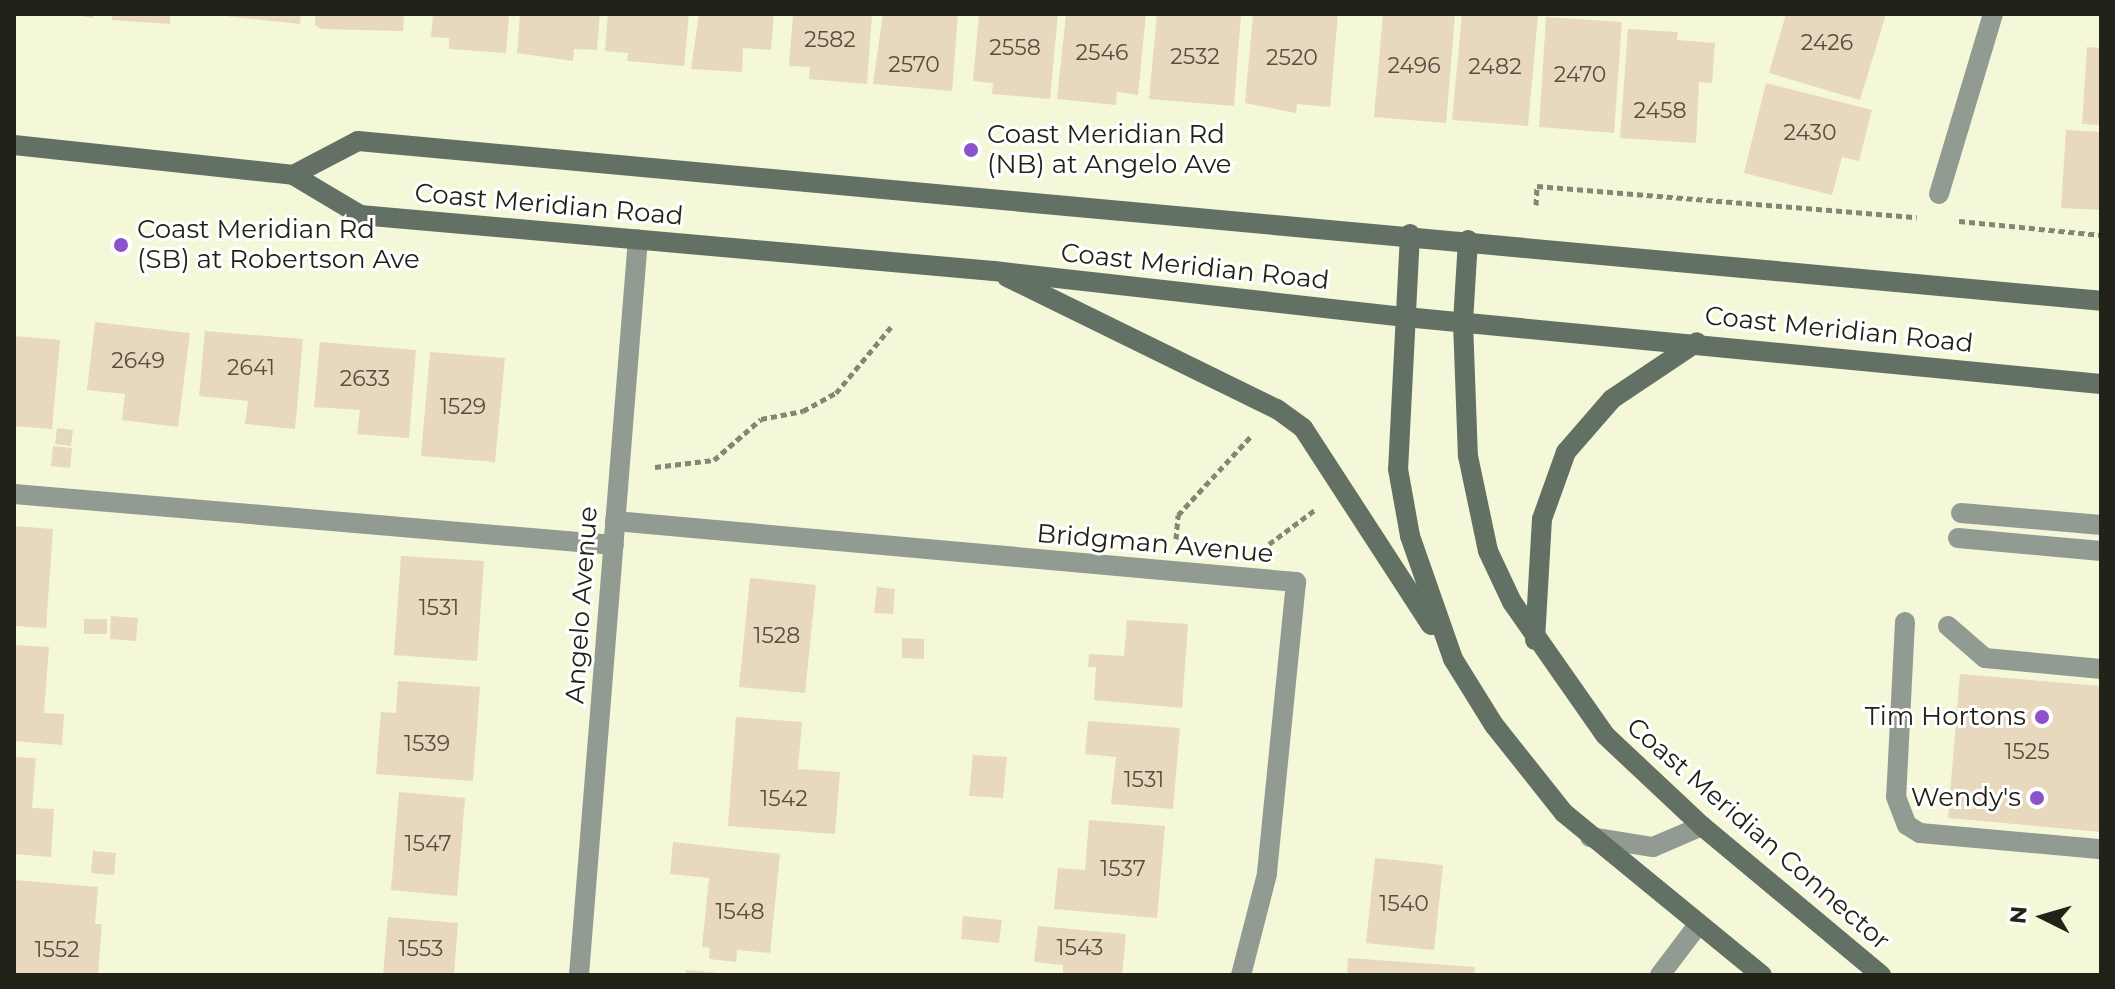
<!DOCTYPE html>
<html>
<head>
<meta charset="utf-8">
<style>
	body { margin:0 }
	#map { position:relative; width:2115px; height:989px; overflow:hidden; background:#f4f8d9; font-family:Montserrat,sans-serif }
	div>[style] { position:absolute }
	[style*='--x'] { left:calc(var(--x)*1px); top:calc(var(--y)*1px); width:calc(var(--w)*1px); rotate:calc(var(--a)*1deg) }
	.building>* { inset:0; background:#e8d8bd }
	.path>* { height:5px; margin-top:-2.5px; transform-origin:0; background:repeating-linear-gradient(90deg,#848773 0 6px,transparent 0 10px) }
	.lane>* { height:20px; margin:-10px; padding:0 10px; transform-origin:10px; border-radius:10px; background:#919b92 }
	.street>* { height:20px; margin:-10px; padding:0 10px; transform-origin:10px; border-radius:10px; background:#919b92 }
	.secondary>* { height:20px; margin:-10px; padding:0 10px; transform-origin:10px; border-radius:10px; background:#637164 }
	.dots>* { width:22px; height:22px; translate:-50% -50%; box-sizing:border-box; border:4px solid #fff; border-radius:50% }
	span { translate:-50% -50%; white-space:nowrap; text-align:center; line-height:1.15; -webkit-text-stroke:6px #fff; paint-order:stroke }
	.number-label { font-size:22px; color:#545041 }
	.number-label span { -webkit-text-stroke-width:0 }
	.poi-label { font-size:26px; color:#222318 }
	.left { translate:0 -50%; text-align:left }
	.right { translate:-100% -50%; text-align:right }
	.street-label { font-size:26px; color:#222318 }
	.frame { position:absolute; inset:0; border:16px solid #222318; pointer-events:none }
	.north { position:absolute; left:2003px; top:877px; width:80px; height:80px; -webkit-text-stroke:6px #fff; paint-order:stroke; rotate:275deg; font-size:22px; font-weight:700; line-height:32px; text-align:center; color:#222318 }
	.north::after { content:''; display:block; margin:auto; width:28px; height:36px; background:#222318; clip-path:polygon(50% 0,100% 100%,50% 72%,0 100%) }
</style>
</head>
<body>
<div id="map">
	<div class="building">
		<div style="clip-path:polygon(69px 14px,93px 14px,93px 18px)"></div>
		<div style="clip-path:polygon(112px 14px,170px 14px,170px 24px,112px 20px)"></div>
		<div style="clip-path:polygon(206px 14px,301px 14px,300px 24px)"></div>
		<div style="clip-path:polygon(315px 14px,404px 14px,403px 31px,321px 29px,315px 25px)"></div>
		<div style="clip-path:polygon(433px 14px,509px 14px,506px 53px,449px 49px,449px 38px,431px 37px)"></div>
		<div style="clip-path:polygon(520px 14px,600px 14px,597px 50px,574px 49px,573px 61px,517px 53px)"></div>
		<div style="clip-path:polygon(608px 14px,689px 14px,684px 66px,627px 61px,628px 53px,605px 51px)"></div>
		<div style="clip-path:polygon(699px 14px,774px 14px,771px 50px,743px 48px,742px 72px,691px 69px)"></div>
		<div style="clip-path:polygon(793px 14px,872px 14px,867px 84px,809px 79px,810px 67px,789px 66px)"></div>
		<div style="clip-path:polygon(883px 14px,958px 14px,952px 91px,873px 84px)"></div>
		<div style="clip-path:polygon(979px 14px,1058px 14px,1050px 99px,992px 94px,993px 83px,973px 81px)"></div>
		<div style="clip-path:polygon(1066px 14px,1146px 14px,1138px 95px,1117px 92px,1116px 105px,1057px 99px)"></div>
		<div style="clip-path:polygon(1157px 14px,1241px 14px,1234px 106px,1149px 99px)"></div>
		<div style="clip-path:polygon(1253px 14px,1338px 14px,1330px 107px,1297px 104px,1296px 113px,1245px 103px)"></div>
		<div style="clip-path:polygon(1383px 14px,1455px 14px,1446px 123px,1374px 117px)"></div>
		<div style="clip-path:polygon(1462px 14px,1538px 15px,1528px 126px,1452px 120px)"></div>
		<div style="clip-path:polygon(1786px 14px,1886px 14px,1860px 100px,1769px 73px)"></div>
		<div style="clip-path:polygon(1546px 17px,1622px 22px,1614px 133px,1539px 127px)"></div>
		<div style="clip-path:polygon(1628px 29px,1678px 32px,1677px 40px,1715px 43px,1712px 83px,1699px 82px,1696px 143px,1620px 138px)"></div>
		<div style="clip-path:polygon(2087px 47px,2101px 48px,2101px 125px,2082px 124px)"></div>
		<div style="clip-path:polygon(1766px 83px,1872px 110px,1859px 161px,1842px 157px,1832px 195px,1744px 173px)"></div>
		<div style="clip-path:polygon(2066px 130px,2101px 132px,2101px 210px,2061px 208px)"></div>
		<div style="clip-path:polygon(95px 322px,190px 333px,178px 427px,122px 420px,125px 394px,87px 390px)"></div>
		<div style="clip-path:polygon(205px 331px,303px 339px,295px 429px,245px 424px,248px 401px,199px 396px)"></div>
		<div style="clip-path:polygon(14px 336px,60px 340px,52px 429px,14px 426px)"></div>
		<div style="clip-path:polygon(320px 342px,416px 350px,409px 438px,357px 434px,360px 410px,314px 407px)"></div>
		<div style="clip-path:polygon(430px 352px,505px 358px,495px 462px,421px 456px)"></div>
		<div style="clip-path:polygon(57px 428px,73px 430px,71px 446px,55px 444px)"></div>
		<div style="clip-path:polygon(53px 446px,72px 448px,70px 468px,51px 466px)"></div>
		<div style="clip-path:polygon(14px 526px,53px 529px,46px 628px,14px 626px)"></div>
		<div style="clip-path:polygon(401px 556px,484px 561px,477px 661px,394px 655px)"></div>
		<div style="clip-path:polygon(750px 578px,816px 585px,805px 693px,739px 687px)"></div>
		<div style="clip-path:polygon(877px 587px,895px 589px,893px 614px,874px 613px)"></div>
		<div style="clip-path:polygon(111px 616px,138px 618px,136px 641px,110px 639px)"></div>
		<div style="clip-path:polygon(84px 619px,107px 619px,107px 634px,84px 634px)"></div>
		<div style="clip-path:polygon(1127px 620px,1188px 624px,1182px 708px,1094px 700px,1096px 667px,1088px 667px,1089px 654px,1124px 656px)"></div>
		<div style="clip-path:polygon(902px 638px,924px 639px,924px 659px,902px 658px)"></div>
		<div style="clip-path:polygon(14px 645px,49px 647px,44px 713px,64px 714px,62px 745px,14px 741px)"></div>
		<div style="clip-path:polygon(1960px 674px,2101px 686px,2101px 832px,1948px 818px)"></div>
		<div style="clip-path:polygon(398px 681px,480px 687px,473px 781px,376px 774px,381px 712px,396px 713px)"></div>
		<div style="clip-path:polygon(736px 717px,802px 722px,798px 769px,840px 772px,835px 834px,728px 826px)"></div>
		<div style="clip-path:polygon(1088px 721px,1180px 728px,1173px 809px,1111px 804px,1116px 757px,1085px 754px)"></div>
		<div style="clip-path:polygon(973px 755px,1007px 757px,1003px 798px,969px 796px)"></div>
		<div style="clip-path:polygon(14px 757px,36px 758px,32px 808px,54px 809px,51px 857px,14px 854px)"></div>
		<div style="clip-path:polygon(399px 792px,465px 798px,457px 896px,391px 890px)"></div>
		<div style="clip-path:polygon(1089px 820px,1165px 826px,1157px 918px,1054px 909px,1058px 868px,1085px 870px)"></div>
		<div style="clip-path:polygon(673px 842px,780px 854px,770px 953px,737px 950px,736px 962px,709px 959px,710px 948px,702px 947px,709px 878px,670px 874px)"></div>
		<div style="clip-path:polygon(93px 851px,116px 853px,114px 875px,91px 873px)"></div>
		<div style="clip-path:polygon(1375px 858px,1443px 865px,1434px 950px,1366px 943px)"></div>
		<div style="clip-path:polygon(14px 880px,98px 887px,95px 924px,102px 924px,98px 975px,14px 975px)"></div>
		<div style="clip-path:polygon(963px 916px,1002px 920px,999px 943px,961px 939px)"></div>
		<div style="clip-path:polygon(388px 917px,458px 923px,454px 975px,383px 975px)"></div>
		<div style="clip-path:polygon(1038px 926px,1126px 934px,1122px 975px,1063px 975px,1063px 965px,1034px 962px)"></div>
		<div style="clip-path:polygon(1348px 958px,1475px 967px,1474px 975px,1347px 975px)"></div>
		<div style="clip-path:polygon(686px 970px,720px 973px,720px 975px,686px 975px)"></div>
	</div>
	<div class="path">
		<div style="--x:1536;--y:205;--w:19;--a:-87"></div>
		<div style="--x:1537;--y:186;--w:381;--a:4.7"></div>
		<div style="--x:1959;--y:221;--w:143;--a:5.6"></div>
		<div style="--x:655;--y:467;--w:59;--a:-6.8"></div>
		<div style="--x:714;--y:460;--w:62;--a:-41.1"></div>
		<div style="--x:761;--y:419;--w:43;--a:-10.8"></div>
		<div style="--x:803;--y:411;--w:38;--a:-29"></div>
		<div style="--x:836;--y:393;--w:86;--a:-50.2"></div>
		<div style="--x:1176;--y:539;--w:24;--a:-85"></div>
		<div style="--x:1178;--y:515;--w:109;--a:-47.2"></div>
		<div style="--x:1269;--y:544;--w:59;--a:-36.7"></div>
	</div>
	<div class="lane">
		<div style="--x:14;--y:494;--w:602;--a:4.86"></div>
		<div style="--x:1961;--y:513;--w:141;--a:4.9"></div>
		<div style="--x:1958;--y:538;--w:144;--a:5.2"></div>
		<div style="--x:1905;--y:622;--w:175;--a:92.9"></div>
		<div style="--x:1896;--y:797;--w:30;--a:69"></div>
		<div style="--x:1907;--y:825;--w:15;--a:32"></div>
		<div style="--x:1920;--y:833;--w:182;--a:5.1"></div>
		<div style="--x:1948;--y:626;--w:49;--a:40.9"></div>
		<div style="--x:1985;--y:658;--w:117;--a:5.4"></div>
		<div style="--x:1590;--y:837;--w:64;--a:9"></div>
		<div style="--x:1653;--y:847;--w:53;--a:-23.2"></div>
		<div style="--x:1660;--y:975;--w:61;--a:-52.9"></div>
	</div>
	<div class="street">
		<div style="--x:1939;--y:194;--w:188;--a:-73.3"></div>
		<div style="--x:615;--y:521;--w:684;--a:5.12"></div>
		<div style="--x:1296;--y:582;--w:293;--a:95.7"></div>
		<div style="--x:1267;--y:874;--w:104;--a:104.4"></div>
		<div style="--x:579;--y:975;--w:738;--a:-85.42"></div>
	</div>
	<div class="secondary">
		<div style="--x:14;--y:145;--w:281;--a:6.1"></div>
		<div style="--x:293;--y:175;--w:78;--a:30.8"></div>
		<div style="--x:360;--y:215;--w:636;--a:5.05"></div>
		<div style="--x:994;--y:271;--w:414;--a:6.4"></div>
		<div style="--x:1405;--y:317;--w:699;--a:5.5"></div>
		<div style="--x:293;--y:175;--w:73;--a:-27.6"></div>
		<div style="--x:358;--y:141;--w:1750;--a:5.24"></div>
		<div style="--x:1410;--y:234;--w:235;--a:92.9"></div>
		<div style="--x:1398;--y:469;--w:68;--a:79.8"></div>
		<div style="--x:1410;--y:536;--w:130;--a:70.7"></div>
		<div style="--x:1453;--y:659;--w:78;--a:58.2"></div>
		<div style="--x:1494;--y:725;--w:112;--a:51.5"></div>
		<div style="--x:1564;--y:813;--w:256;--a:39.3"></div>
		<div style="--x:1468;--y:240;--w:82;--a:93.5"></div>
		<div style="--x:1463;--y:322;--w:134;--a:87.9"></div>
		<div style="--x:1468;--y:456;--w:97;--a:78.1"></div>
		<div style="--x:1488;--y:551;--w:56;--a:64.8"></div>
		<div style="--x:1512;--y:602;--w:162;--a:55"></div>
		<div style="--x:1605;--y:735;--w:133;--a:43.2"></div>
		<div style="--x:1702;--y:826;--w:233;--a:39.8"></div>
		<div style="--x:1007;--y:277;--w:301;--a:26.1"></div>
		<div style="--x:1277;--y:409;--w:32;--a:36"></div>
		<div style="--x:1303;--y:428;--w:235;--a:57"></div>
		<div style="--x:1535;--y:640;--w:121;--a:-86.7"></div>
		<div style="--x:1542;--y:519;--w:71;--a:-70.3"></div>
		<div style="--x:1566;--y:452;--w:70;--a:-49"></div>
		<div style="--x:1612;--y:399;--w:102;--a:-33.8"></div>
	</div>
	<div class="dots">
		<div style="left:971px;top:150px;background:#8c52c9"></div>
		<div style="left:121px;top:245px;background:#8c52c9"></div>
		<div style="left:2042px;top:717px;background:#8c52c9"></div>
		<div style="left:2037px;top:798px;background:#8c52c9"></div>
	</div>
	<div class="number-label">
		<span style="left:830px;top:40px">2582</span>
		<span style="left:1827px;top:43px">2426</span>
		<span style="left:1015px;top:48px">2558</span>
		<span style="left:1102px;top:53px">2546</span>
		<span style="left:1195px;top:57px">2532</span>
		<span style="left:1292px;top:58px">2520</span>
		<span style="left:914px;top:65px">2570</span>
		<span style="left:1414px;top:66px">2496</span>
		<span style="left:1495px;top:67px">2482</span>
		<span style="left:1580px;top:75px">2470</span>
		<span style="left:1660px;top:111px">2458</span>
		<span style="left:1810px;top:133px">2430</span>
		<span style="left:138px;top:361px">2649</span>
		<span style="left:251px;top:368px">2641</span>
		<span style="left:365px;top:379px">2633</span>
		<span style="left:463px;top:407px">1529</span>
		<span style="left:439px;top:608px">1531</span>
		<span style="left:777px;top:636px">1528</span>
		<span style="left:427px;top:744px">1539</span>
		<span style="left:2027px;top:752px">1525</span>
		<span style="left:1144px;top:780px">1531</span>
		<span style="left:784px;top:799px">1542</span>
		<span style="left:428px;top:844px">1547</span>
		<span style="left:1123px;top:869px">1537</span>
		<span style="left:1404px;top:904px">1540</span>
		<span style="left:740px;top:912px">1548</span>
		<span style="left:1080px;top:948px">1543</span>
		<span style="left:421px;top:949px">1553</span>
		<span style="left:57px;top:950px">1552</span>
	</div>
	<div class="poi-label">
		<span class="left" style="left:987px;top:150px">Coast Meridian Rd<br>(NB) at Angelo Ave</span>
		<span class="left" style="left:137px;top:245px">Coast Meridian Rd<br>(SB) at Robertson Ave</span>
		<span class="right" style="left:2026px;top:717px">Tim Hortons</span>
		<span class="right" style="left:2021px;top:798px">Wendy's</span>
	</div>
	<div class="street-label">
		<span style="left:549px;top:205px;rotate:5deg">Coast Meridian Road</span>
		<span style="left:1195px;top:267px;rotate:6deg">Coast Meridian Road</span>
		<span style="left:1839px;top:330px;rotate:6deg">Coast Meridian Road</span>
		<span style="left:1155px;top:544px;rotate:5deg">Bridgman Avenue</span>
		<span style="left:582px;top:605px;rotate:-86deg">Angelo Avenue</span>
		<span style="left:1758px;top:834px;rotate:41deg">Coast Meridian Connector</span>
	</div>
	<div class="frame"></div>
	<div class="north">N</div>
</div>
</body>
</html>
